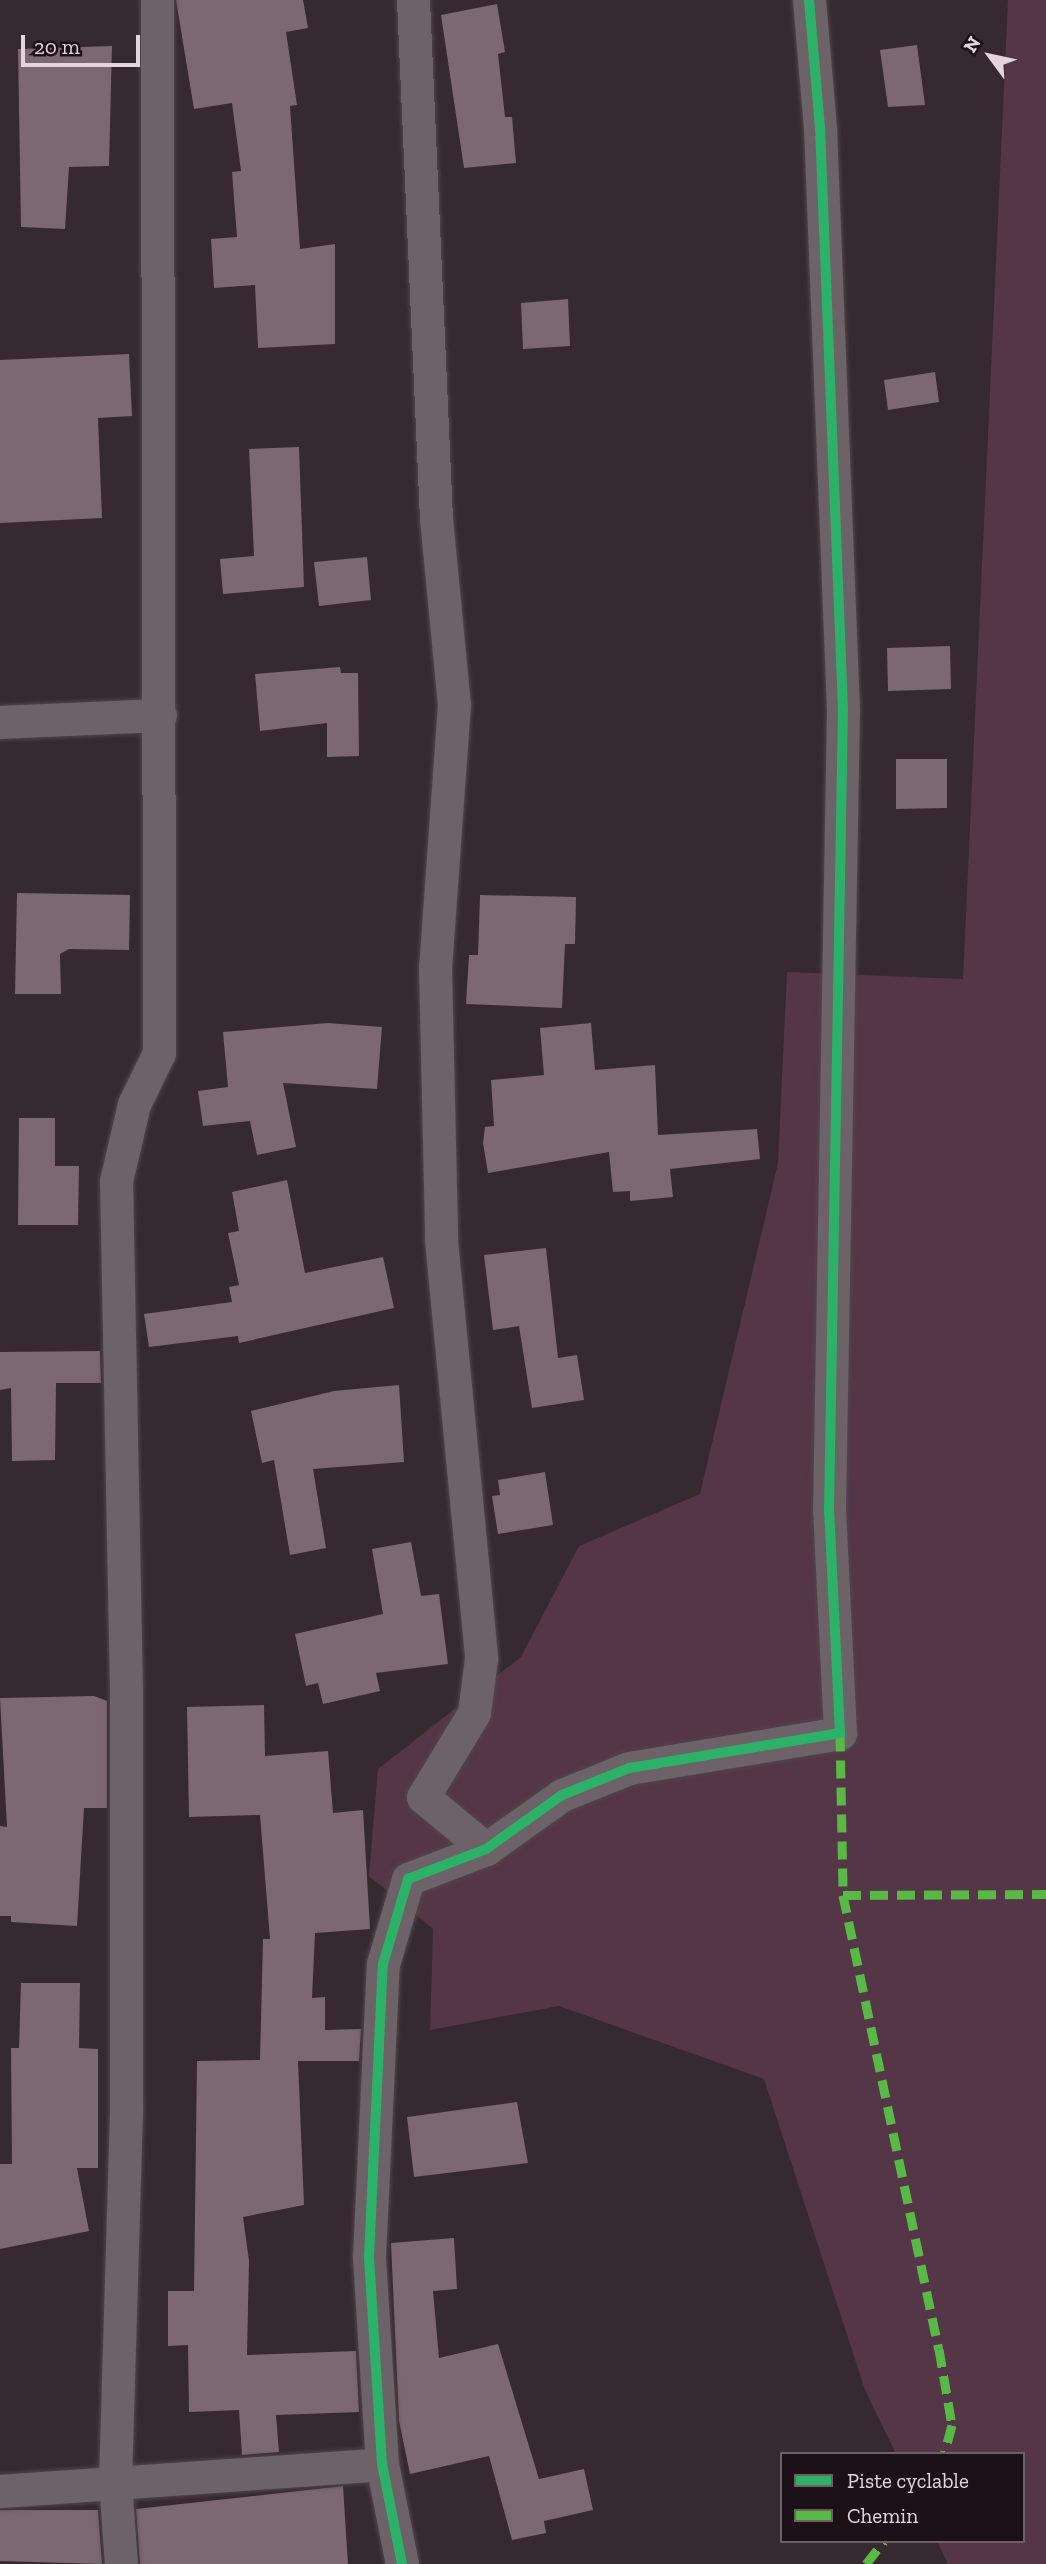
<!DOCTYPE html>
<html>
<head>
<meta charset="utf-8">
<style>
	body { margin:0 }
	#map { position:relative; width:1046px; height:2564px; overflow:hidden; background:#362930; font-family:"Zilla Slab",serif }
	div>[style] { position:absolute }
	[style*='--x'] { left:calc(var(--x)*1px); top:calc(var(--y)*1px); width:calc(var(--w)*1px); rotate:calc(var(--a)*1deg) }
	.green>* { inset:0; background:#553646 }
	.building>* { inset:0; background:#7b6871 }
	.roads { filter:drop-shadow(0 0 2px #51454b) drop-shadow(0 0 2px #51454b) }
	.street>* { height:33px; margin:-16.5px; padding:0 16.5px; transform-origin:16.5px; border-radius:16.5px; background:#6c6267 }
	.quiet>* { height:9px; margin-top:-4.5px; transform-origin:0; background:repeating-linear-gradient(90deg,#58b947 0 18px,transparent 0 27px) }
	.cycleway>* { height:10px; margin:-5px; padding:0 5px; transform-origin:5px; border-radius:5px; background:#2db169 }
	span { translate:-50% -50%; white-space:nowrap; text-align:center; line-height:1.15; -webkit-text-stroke:7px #1c1116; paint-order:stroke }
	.legend { position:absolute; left:780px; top:2452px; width:245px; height:91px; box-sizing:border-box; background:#1c1116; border:2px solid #6c5f65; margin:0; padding:9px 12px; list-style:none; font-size:21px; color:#e4d4dc }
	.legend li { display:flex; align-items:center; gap:14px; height:35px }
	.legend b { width:35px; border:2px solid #6c5f65 }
	.north { position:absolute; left:955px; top:21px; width:70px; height:70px; -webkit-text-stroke:5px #1c1116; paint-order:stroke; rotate:303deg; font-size:19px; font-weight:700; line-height:28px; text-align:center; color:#e4d4dc }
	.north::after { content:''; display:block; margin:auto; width:24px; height:32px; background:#e4d4dc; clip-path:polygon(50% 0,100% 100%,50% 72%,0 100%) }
	.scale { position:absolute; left:21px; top:35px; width:119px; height:32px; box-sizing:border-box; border:4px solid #e4d4dc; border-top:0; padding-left:9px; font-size:21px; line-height:24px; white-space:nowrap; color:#e4d4dc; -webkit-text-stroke:5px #1c1116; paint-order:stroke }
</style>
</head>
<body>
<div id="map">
	<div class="green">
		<div style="clip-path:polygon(1008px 0,1046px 0,1046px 2564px,948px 2564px,937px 2541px,1023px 2541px,1023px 2454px,896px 2454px,865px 2390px,764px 2079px,559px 2006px,430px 2030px,433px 1929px,369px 1876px,378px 1769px,521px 1657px,579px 1546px,700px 1494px,778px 1163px,787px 972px,963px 979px)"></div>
	</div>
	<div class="building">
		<div style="clip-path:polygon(176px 0,303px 0,308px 28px,286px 32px,297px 105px,290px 106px,300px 249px,335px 244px,335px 344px,258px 348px,255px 285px,214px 288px,211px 239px,237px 237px,232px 172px,241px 171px,232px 103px,194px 109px)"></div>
		<div style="clip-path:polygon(497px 4px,505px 52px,498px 54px,505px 117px,512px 117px,516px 163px,464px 168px,441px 15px)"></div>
		<div style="clip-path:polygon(917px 45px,925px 105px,888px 107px,880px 50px)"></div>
		<div style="clip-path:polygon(112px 46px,109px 166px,69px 167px,65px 229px,21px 227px,18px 49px)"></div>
		<div style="clip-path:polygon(568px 299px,570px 346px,523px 349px,521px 303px)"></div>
		<div style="clip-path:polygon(129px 354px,132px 416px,98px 418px,102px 518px,0 523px,0 360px)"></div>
		<div style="clip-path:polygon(935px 372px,939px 402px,888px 410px,884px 380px)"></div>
		<div style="clip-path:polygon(299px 447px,304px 587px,223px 594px,220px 559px,254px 556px,249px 449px)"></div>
		<div style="clip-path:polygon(367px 557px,371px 600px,319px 606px,314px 562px)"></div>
		<div style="clip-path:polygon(950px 646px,951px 689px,888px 691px,887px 648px)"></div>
		<div style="clip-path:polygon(340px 667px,341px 673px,358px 673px,359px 756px,327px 757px,327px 723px,260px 731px,255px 674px)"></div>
		<div style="clip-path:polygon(896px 759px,947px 759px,947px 808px,896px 809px)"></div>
		<div style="clip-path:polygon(17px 893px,130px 895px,129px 950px,69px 949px,60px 954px,61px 994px,15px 994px)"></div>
		<div style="clip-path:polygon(480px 895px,576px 897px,575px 944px,565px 944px,562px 1008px,466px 1004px,469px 955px,478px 955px)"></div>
		<div style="clip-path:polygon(328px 1023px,382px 1027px,377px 1089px,283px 1083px,296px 1147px,257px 1155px,250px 1121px,203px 1126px,198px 1091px,228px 1087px,223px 1032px)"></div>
		<div style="clip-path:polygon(591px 1023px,595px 1070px,655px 1065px,658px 1135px,757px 1129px,760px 1159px,670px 1169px,673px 1197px,630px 1201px,630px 1191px,613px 1192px,609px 1152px,488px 1173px,483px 1143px,485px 1127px,494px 1126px,491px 1080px,544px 1075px,540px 1028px)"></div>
		<div style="clip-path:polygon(19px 1118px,55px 1118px,55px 1166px,79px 1166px,78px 1225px,18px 1225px)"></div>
		<div style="clip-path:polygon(287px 1180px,305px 1273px,383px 1257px,394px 1308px,239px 1343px,238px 1336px,149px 1347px,144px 1314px,232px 1302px,229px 1287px,239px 1285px,228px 1233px,239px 1231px,232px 1192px)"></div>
		<div style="clip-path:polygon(546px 1248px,558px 1358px,577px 1355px,584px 1400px,532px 1408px,519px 1326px,493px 1330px,484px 1255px)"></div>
		<div style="clip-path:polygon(100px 1351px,101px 1383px,56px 1383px,55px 1460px,12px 1461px,11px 1388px,0 1390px,0 1352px)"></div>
		<div style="clip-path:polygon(399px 1385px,404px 1462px,313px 1469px,326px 1548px,290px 1555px,274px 1460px,262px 1463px,251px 1411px,334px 1391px)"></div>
		<div style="clip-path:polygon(545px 1472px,553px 1525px,498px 1534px,492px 1496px,500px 1495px,498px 1480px)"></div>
		<div style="clip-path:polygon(411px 1542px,421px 1596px,439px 1594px,448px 1664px,376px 1673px,380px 1691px,323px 1704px,318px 1683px,306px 1686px,295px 1634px,383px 1614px,372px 1549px)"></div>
		<div style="clip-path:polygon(94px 1696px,107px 1701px,107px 1808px,84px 1808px,77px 1926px,11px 1922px,11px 1916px,0 1916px,0 1826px,7px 1827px,0 1698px)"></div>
		<div style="clip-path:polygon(264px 1705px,265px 1756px,328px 1751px,333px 1813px,363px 1810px,370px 1929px,315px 1933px,312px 1998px,325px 1997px,325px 2030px,361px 2029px,359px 2061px,298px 2061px,304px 2205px,243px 2217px,249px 2261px,247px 2355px,356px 2351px,359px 2412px,276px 2415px,279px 2452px,242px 2455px,239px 2410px,189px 2412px,188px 2345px,168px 2346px,168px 2291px,194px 2291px,197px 2061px,260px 2060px,263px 1939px,270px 1939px,260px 1815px,189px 1817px,187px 1707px)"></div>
		<div style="clip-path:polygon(21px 1983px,80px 1983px,79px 2048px,98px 2049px,98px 2168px,77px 2168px,89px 2231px,0 2249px,0 2164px,12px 2164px,11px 2048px,19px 2048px)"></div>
		<div style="clip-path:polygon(517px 2102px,528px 2163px,414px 2177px,407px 2117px)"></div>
		<div style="clip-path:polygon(454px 2238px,457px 2289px,433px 2291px,439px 2358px,498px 2344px,539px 2479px,584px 2469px,593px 2510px,544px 2521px,546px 2533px,512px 2540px,489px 2456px,410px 2474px,399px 2421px,391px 2243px)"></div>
		<div style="clip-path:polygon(343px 2486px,348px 2564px,140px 2564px,136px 2509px)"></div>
		<div style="clip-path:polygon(0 2510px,98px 2510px,102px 2564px,0 2561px)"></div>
	</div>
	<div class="roads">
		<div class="street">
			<div style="--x:413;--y:0;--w:519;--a:87.46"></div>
			<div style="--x:436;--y:518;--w:187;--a:84.5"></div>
			<div style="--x:454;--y:704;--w:263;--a:94.1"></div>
			<div style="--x:435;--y:966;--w:274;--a:88.7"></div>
			<div style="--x:441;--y:1240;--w:421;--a:84.5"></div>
			<div style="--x:481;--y:1659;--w:54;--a:97.4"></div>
			<div style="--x:474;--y:1713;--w:98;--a:121.3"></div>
			<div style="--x:423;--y:1797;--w:82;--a:39.5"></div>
			<div style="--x:0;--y:722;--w:160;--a:-2.5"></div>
			<div style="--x:0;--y:2491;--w:383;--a:-4"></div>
			<div style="--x:121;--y:2564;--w:82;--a:-94.2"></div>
			<div style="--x:115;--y:2482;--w:377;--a:-88.3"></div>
			<div style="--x:126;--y:2105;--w:414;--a:-90"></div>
			<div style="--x:126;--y:1691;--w:510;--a:-91.12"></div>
			<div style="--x:116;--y:1181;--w:79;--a:-76.8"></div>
			<div style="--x:134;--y:1104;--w:57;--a:-63.9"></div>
			<div style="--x:159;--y:1053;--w:1053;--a:-90.11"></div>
			<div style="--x:402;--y:2564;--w:102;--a:-101.3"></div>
			<div style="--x:382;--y:2464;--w:207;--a:-93.6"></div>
			<div style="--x:369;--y:2257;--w:293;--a:-87.3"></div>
			<div style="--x:383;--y:1964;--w:89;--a:-73.6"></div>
			<div style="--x:408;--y:1879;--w:84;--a:-21"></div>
			<div style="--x:486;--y:1849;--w:93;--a:-35.4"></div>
			<div style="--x:562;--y:1795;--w:72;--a:-21.9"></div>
			<div style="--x:629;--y:1768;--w:214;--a:-9.4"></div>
			<div style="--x:840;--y:1733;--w:223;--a:-92.8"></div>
			<div style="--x:829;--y:1510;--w:800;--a:-89"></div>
			<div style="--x:843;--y:710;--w:582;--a:-92.26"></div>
			<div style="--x:820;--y:128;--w:128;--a:-94.9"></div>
		</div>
	</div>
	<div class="quiet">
		<div style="--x:840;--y:1733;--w:162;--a:88.9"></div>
		<div style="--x:843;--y:1895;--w:464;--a:78.1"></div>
		<div style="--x:939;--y:2349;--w:77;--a:80.3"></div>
		<div style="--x:952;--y:2425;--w:30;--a:105"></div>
		<div style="--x:843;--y:1895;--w:203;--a:-0.3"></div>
		<div style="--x:866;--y:2564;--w:29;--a:-52"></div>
	</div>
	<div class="cycleway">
		<div style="--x:402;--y:2564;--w:102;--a:-101.3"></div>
		<div style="--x:382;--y:2464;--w:207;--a:-93.6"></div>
		<div style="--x:369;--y:2257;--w:293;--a:-87.3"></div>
		<div style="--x:383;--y:1964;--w:89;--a:-73.6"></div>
		<div style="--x:408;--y:1879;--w:84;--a:-21"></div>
		<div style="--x:486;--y:1849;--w:93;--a:-35.4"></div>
		<div style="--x:562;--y:1795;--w:72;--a:-21.9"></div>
		<div style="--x:629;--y:1768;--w:214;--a:-9.4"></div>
		<div style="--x:840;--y:1733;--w:223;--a:-92.8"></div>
		<div style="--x:829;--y:1510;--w:800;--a:-89"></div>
		<div style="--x:843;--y:710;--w:582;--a:-92.26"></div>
		<div style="--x:820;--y:128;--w:128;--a:-94.9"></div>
	</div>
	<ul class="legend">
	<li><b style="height:9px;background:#2db169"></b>Piste cyclable</li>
	<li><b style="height:9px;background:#58b947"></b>Chemin</li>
	</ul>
	<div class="north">N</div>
	<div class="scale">20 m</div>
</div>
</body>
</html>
